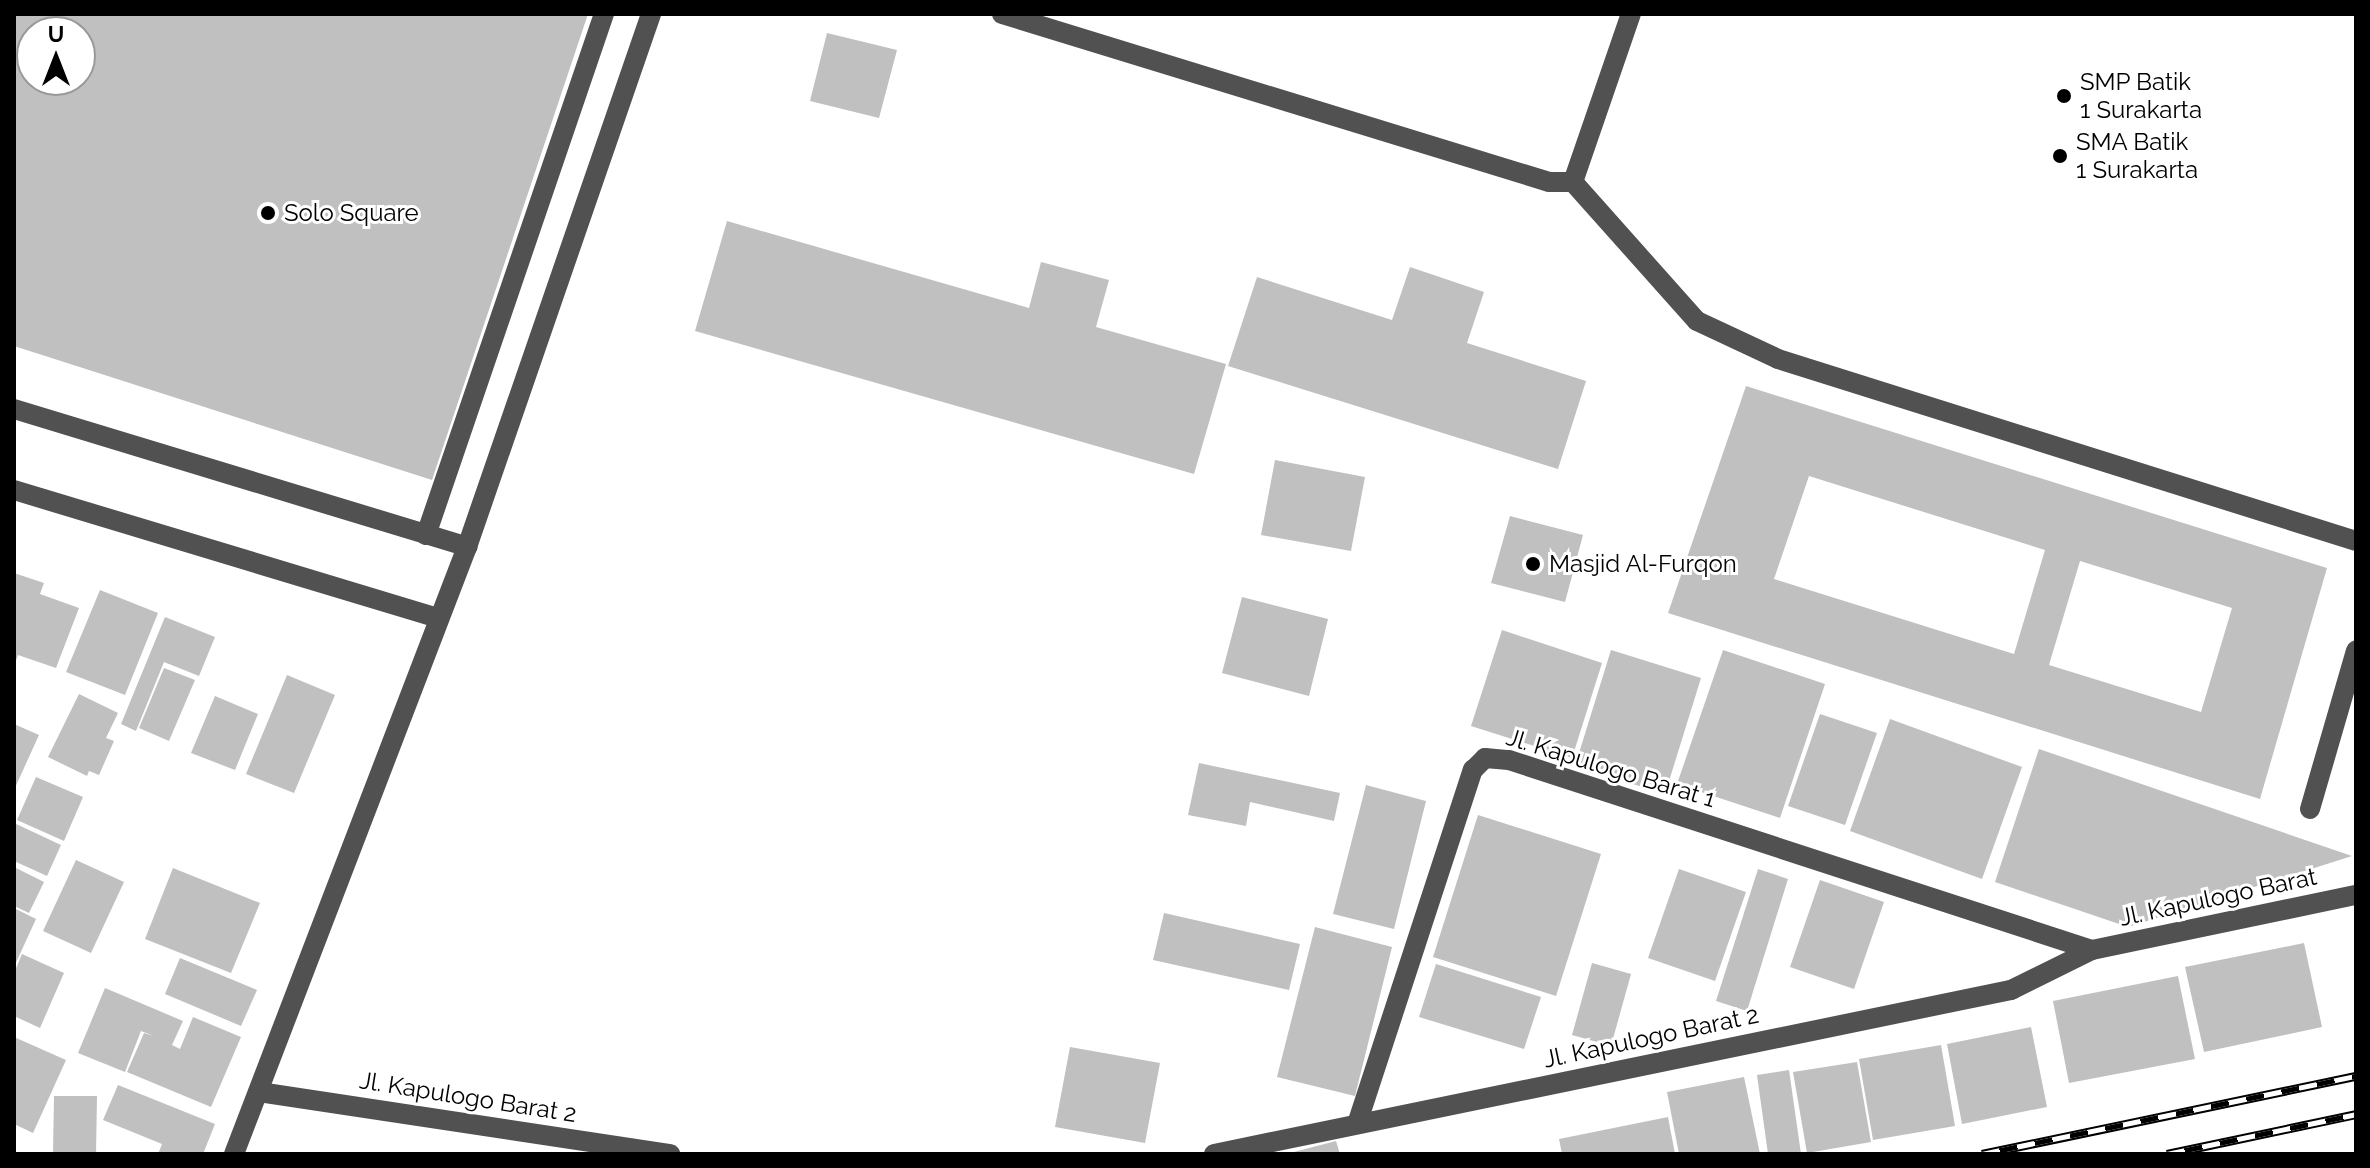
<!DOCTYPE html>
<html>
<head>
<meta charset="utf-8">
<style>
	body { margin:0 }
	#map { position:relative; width:2370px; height:1168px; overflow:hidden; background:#fff; font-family:Raleway,sans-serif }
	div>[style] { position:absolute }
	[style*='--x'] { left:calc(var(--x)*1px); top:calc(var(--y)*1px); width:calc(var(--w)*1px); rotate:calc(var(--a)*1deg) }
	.building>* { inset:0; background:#c0c0c0 }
	.minor>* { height:20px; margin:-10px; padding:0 10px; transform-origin:10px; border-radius:10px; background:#515151 }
	.rail>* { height:9px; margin-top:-4.5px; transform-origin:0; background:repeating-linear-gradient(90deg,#fff 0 18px,#000 0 36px); box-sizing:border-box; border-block:2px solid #000 }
	.dots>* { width:22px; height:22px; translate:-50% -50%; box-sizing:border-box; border:4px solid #fff; border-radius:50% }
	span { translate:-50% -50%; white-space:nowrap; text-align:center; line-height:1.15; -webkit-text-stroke:6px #fff; paint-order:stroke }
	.poi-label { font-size:24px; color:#000 }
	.left { translate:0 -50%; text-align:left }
	.street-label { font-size:24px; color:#000 }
	.frame { position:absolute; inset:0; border:16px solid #000; pointer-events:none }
	.north { position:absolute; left:16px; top:16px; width:80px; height:80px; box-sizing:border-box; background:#fff; border:2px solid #999; border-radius:50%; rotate:0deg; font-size:22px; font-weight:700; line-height:32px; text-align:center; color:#000 }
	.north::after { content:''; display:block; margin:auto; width:28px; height:36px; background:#000; clip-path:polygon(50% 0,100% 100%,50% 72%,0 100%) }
</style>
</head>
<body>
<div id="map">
	<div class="building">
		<div style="clip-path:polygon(evenodd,14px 14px,588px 14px,432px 480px,14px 346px,14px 14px,32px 32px,80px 32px,80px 80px,32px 80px,32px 32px)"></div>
		<div style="clip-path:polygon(827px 33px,897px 50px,879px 118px,810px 101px)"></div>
		<div style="clip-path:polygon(727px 221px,1029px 308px,1041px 262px,1109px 280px,1096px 327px,1226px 364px,1194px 474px,695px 331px)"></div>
		<div style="clip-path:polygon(1410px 267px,1484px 292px,1467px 343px,1586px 381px,1558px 469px,1228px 366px,1257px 277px,1392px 320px)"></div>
		<div style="clip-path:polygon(evenodd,1746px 386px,2327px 568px,2260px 799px,1668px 613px,1746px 386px,1809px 476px,2045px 550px,2014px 654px,1774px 579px,1809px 476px,1746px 386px,2080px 561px,2232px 608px,2201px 712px,2049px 665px,2080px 561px)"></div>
		<div style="clip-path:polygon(1275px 460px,1365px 477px,1351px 551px,1261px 535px)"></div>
		<div style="clip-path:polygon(1510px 516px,1583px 535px,1565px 602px,1491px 583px)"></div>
		<div style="clip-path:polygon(14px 573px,44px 583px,40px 594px,79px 608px,56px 668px,18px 655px,14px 666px)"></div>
		<div style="clip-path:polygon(100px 590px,158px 613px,125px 695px,66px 672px)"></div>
		<div style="clip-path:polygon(1242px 597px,1328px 619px,1309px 696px,1222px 673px)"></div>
		<div style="clip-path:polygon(165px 617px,215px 637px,199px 676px,164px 662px,136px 731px,121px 724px)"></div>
		<div style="clip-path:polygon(1502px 630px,1602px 663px,1572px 758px,1471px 726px)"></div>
		<div style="clip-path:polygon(1611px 650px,1701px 678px,1665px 794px,1575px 766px)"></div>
		<div style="clip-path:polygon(1723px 650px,1825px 684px,1780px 818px,1677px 784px)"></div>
		<div style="clip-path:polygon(164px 668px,195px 680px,169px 741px,139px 728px)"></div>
		<div style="clip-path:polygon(287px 675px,335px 695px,294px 793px,246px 774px)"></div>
		<div style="clip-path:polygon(79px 694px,118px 713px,106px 738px,114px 741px,99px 775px,89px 771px,87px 776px,48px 757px)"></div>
		<div style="clip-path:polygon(215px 696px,258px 714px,235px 770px,191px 753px)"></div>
		<div style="clip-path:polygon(1820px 714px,1877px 733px,1845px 825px,1788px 806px)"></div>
		<div style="clip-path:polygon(1890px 719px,2022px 767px,1982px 879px,1850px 831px)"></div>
		<div style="clip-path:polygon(14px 724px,39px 735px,14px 790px)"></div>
		<div style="clip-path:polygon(2039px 749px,2352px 856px,2128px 927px,1995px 882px)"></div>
		<div style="clip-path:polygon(1199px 763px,1340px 793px,1334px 821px,1250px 802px,1246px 826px,1188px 815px)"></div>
		<div style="clip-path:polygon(36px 777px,83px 797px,64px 841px,17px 820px)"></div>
		<div style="clip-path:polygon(1366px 785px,1426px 801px,1394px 929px,1333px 914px)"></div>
		<div style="clip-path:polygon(1478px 815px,1601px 854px,1556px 996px,1433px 957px)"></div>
		<div style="clip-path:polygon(14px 823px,61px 845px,47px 876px,14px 861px)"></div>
		<div style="clip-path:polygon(76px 860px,124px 882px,91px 953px,43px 931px)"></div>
		<div style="clip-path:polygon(14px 867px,44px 882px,29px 913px,14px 906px)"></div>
		<div style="clip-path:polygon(173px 868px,260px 903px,231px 973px,145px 939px)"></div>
		<div style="clip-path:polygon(1679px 869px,1746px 892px,1715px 981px,1648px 958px)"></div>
		<div style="clip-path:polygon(1758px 869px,1788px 879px,1747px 1011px,1716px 1001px)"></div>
		<div style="clip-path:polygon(1820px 880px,1884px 902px,1854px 989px,1790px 967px)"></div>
		<div style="clip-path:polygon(14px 908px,36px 919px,14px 967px)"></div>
		<div style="clip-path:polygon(1164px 913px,1300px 944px,1289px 990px,1153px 960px)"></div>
		<div style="clip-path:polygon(1315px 927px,1392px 947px,1355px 1096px,1277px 1077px)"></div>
		<div style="clip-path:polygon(2304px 943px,2322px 1027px,2204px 1052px,2185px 967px)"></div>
		<div style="clip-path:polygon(22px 954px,64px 973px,40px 1028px,14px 1016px,14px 973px)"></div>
		<div style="clip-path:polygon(180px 958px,257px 990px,241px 1026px,165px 994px)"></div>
		<div style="clip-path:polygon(1592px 963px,1631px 974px,1611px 1046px,1572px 1035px)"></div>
		<div style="clip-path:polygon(1436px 964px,1541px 997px,1524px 1049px,1419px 1017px)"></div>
		<div style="clip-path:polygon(2178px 976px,2195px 1059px,2069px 1083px,2053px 1001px)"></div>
		<div style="clip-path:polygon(105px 988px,183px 1021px,172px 1045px,180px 1049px,193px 1017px,241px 1037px,211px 1107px,127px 1072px,144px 1033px,154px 1036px,141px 1031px,125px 1072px,78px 1053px)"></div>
		<div style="clip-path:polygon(2031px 1027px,2047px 1107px,1962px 1124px,1947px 1044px)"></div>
		<div style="clip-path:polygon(14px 1037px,66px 1060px,33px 1133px,14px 1124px)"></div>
		<div style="clip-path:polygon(1941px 1045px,1955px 1126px,1873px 1140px,1859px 1059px)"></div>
		<div style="clip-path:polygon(1070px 1047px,1160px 1063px,1145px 1143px,1055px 1127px)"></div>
		<div style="clip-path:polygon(1857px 1062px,1871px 1142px,1807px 1153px,1793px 1072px)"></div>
		<div style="clip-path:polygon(1789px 1070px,1801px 1154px,1768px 1154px,1757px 1075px)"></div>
		<div style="clip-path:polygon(1744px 1077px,1760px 1154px,1679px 1154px,1667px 1092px)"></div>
		<div style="clip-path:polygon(118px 1085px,215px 1124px,203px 1154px,158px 1154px,162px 1144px,103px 1120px)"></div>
		<div style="clip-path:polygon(54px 1096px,97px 1096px,96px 1154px,53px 1154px)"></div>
		<div style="clip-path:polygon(1668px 1117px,1675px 1154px,1562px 1154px,1559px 1139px)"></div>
		<div style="clip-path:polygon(1336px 1141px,1340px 1154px,1290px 1154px,1290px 1153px)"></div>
	</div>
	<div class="minor">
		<div style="--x:1002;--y:14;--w:572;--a:17.07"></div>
		<div style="--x:1549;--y:182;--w:24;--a:0"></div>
		<div style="--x:1573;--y:182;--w:178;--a:-71"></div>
		<div style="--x:1573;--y:182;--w:186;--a:48.3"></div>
		<div style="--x:1697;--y:321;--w:89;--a:25.1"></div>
		<div style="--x:1778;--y:359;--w:606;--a:17.48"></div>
		<div style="--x:14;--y:409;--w:474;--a:16.9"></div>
		<div style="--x:14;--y:490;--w:442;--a:16.8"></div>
		<div style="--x:426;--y:535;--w:551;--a:-71.14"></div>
		<div style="--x:2310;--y:809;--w:165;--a:-73.8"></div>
		<div style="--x:259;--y:1092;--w:416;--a:8.6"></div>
		<div style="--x:1357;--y:1124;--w:373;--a:-71.9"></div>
		<div style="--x:1473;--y:770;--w:17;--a:-45"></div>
		<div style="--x:1485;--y:758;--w:24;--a:5"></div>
		<div style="--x:1509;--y:760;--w:613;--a:18.05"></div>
		<div style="--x:234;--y:1154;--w:650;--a:-69"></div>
		<div style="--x:467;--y:547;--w:564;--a:-70.95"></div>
		<div style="--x:1214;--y:1154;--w:814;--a:-11.63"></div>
		<div style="--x:2011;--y:990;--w:90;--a:-26.3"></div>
		<div style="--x:2092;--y:950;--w:270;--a:-11.8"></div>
	</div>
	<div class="rail">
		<div style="--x:1982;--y:1154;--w:382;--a:-11.8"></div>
		<div style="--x:2167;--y:1154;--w:193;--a:-11.9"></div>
	</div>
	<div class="dots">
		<div style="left:2064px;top:96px;background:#000"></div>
		<div style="left:2060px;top:156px;background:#000"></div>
		<div style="left:268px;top:213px;background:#000"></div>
		<div style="left:1533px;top:564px;background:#000"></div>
	</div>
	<div class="poi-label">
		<span class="left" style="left:2080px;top:96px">SMP Batik<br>1 Surakarta</span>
		<span class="left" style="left:2076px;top:156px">SMA Batik<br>1 Surakarta</span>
		<span class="left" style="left:284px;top:213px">Solo Square</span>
		<span class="left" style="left:1549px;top:564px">Masjid Al-Furqon</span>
	</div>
	<div class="street-label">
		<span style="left:1611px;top:768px;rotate:17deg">Jl. Kapulogo Barat 1</span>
		<span style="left:2218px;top:897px;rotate:-12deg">Jl. Kapulogo Barat</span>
		<span style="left:1651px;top:1037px;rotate:-12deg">Jl. Kapulogo Barat 2</span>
		<span style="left:468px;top:1097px;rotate:9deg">Jl. Kapulogo Barat 2</span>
	</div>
	<div class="frame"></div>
	<div class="north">U</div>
</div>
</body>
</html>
